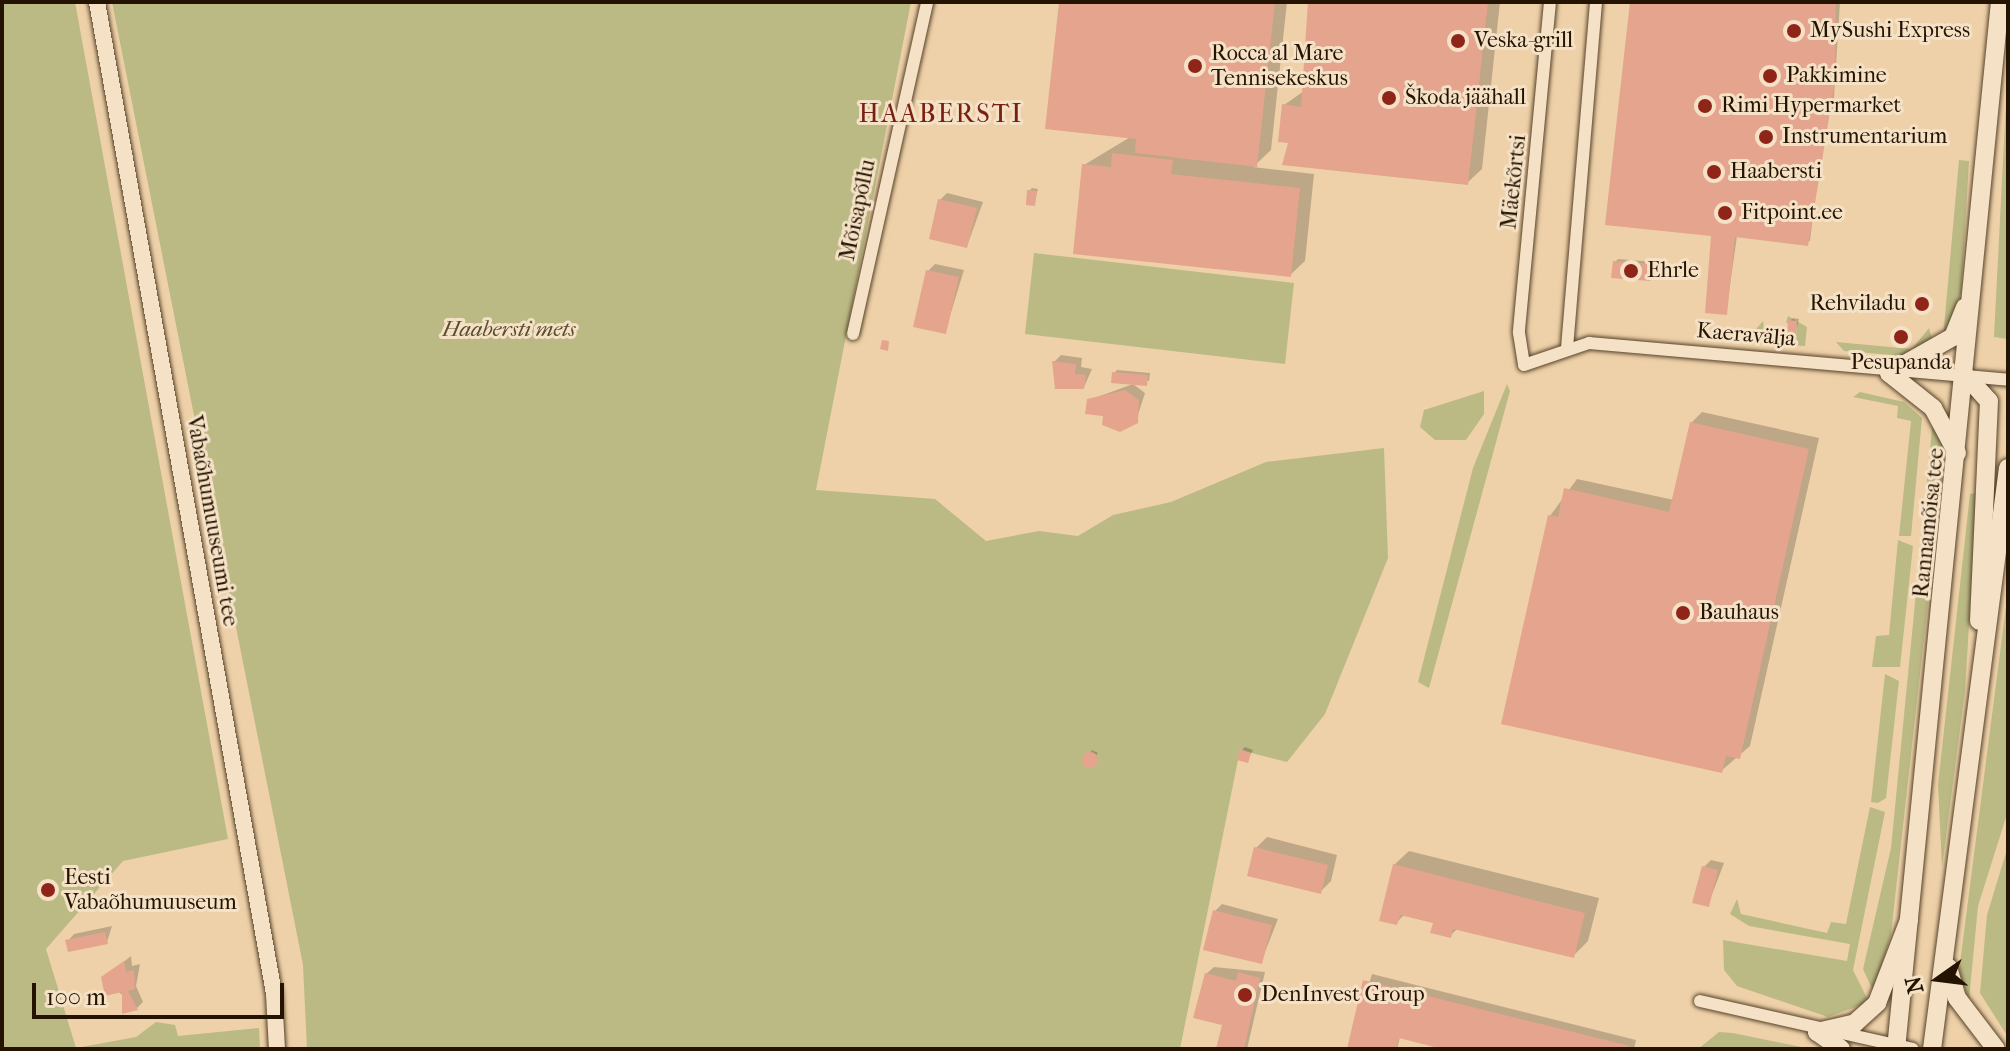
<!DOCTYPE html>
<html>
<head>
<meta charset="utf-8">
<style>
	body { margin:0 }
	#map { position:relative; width:2010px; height:1051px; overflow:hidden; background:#eed1a8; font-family:"IM FELL French Canon",serif }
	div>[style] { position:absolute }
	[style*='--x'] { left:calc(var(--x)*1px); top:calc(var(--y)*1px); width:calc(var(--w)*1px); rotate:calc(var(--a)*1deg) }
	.green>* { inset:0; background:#bbba85 }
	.shadow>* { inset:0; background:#0003 }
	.building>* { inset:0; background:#e4a48e }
	.round { border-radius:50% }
	.roads { filter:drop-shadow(0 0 2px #56422a) drop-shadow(0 0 2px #56422a) }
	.minor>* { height:12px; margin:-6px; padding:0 6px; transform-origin:6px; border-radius:6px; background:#f4e1c6 }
	.tertiary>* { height:16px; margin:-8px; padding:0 8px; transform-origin:8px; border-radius:8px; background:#f4e1c6 }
	.secondary>* { height:18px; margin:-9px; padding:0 9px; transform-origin:9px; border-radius:9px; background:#f4e1c6 }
	.dots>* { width:22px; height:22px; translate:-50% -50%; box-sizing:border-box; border:4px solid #f4e1c6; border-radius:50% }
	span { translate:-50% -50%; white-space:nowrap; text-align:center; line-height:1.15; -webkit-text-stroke:6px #f4e1c6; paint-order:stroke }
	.poi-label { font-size:22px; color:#241300 }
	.left { translate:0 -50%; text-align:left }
	.right { translate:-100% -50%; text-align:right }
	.street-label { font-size:22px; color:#241300 }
	.park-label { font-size:22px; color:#594d2f; font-style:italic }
	.quarter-label { font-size:26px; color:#7a1f14; letter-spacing:2px }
	.frame { position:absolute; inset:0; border:4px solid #241300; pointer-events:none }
	.north { position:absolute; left:1898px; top:939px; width:80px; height:80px; -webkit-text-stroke:6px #f4e1c6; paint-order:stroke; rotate:256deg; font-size:22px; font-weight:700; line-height:32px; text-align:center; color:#241300 }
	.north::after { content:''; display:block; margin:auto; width:28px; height:36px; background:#241300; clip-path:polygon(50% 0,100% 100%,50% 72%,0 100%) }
	.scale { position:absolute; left:32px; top:983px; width:252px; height:36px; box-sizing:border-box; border:4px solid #241300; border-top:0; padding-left:10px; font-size:24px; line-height:28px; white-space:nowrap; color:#241300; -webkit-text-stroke:6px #f4e1c6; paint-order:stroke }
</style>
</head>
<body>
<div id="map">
	<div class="green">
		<div style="clip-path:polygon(2px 2px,75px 2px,228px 839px,123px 861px,46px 949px,76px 1048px,136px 1037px,156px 1022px,175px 1025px,178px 1036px,259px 1028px,260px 1049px,2px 1049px)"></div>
		<div style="clip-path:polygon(112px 2px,911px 2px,816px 490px,935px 499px,986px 541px,1039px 531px,1078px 536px,1113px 515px,1171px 502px,1266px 462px,1384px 448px,1388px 558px,1325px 714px,1287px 762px,1240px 750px,1180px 1049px,307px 1049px,303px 965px)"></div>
		<div style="clip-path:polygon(2008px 63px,2008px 335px,2007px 339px,1994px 337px)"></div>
		<div style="clip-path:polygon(1959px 160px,1969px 161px,1961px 294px,1943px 338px)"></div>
		<div style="clip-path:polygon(1034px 253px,1294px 283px,1285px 364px,1025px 334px)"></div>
		<div style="clip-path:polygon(1788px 316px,1807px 327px,1805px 346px,1744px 343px,1763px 321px,1765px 335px,1796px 336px,1797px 322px,1786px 323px)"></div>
		<div style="clip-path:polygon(1929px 328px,1934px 345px,1905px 356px,1844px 351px,1836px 342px,1912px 349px)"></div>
		<div style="clip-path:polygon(1507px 384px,1510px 391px,1429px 688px,1418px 682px,1473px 468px)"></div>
		<div style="clip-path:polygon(1484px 391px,1484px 414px,1466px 440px,1435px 440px,1420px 427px,1424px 410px)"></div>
		<div style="clip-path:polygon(1860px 392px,1904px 402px,1922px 418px,1911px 536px,1899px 536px,1911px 421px,1897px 418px,1898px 406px,1853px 397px)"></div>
		<div style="clip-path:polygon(1933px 419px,1945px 449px,1891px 934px,1874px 993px,1863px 969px,1891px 848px)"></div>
		<div style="clip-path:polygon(1977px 493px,1965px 691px,1942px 867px,1938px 785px,1970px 494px)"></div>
		<div style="clip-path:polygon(1898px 540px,1913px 546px,1900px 667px,1872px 667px,1876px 636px,1889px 635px)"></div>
		<div style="clip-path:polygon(2008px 591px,2008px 811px,1978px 906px,1969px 1000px,1959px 971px)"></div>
		<div style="clip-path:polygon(1885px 674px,1899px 681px,1886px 798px,1878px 803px,1871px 802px)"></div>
		<div style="clip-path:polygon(1870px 807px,1885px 812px,1853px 970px,1869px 1002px,1828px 1017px,1737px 986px,1724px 970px,1723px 940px,1847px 961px,1850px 944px,1749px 926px,1730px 914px,1737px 899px,1741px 914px,1827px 933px,1831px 922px,1846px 924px)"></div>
		<div style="clip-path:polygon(2008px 846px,2008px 1037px,1980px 993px,1987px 915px)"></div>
		<div style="clip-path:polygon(1719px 1032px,1733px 1033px,1811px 1049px,1698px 1049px)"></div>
	</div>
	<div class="shadow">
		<div style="clip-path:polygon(1061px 2px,1287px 2px,1271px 150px,1253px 167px,1314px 174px,1305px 261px,1290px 275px,1084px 165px,1132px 136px)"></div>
		<div style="clip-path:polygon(1311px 2px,1500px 2px,1482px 169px,1467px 183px,1291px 141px,1284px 105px,1304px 91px)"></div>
		<div style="clip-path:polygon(1632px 2px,1840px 2px,1833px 113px,1825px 116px,1810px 241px,1737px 236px,1726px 313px,1713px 234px)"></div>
		<div style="clip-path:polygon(1032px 188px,1038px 189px,1034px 203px,1029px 191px)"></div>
		<div style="clip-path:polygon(947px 193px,983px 202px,967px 246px,940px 200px)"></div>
		<div style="clip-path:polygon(1618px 259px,1654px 262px,1653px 276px,1615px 262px)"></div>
		<div style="clip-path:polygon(935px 264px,964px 270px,945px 332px,928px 271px)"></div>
		<div style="clip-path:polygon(1793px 318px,1799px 319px,1795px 334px,1790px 321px)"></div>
		<div style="clip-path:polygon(1061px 355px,1082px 358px,1081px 367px,1092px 369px,1084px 387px,1054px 362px)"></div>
		<div style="clip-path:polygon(1117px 370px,1150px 373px,1149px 381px,1114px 373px)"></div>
		<div style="clip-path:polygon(1133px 384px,1145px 393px,1136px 421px,1105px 415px,1089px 400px)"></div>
		<div style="clip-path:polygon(1702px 412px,1819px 438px,1750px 746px,1721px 771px,1550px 516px,1577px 479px,1674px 500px,1691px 423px)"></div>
		<div style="clip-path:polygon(1245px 747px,1253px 750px,1247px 761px,1242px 750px)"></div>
		<div style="clip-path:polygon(1092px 750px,1098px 753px,1090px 765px,1085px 761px)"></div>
		<div style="clip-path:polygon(1267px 837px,1337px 855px,1331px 881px,1320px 892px,1256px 848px)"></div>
		<div style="clip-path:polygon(1409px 851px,1599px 898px,1588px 941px,1573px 956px,1458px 928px,1450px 936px,1435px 921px,1405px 914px,1396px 923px,1394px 865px)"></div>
		<div style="clip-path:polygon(1711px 860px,1724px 863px,1708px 905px,1704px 867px)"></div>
		<div style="clip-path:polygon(1222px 904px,1278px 919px,1261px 962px,1215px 911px)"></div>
		<div style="clip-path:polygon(112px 926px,107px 942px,68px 941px,74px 934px)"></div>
		<div style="clip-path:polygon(131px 956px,132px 966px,140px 964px,136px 986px,143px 1002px,137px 1008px,103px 978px)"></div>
		<div style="clip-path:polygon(1214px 967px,1265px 972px,1247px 1049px,1218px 1049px,1224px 1024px,1206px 974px)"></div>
		<div style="clip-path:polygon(1372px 974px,1636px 1040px,1634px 1049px,1450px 1049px,1400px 1037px,1397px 1049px,1349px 1049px)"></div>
	</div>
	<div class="building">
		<div style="clip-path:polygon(1059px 2px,1275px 2px,1257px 167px,1135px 153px,1136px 139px,1045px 129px)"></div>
		<div style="clip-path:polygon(1308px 2px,1488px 2px,1468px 185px,1282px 165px,1288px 143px,1278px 142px,1282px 104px,1301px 107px)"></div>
		<div style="clip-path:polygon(1630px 2px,1836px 2px,1835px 81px,1808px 246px,1735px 237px,1727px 315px,1705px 313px,1711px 236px,1605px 225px)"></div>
		<div style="clip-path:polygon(1112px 153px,1173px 160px,1171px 174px,1300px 188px,1291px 277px,1073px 254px,1082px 164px,1111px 167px)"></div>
		<div style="clip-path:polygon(1027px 190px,1037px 191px,1035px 206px,1026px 205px)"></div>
		<div style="clip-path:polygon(938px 199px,977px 208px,967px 248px,929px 239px)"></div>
		<div style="clip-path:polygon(1613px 261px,1652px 264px,1650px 281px,1611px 278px)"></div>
		<div style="clip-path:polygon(926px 270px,959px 277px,946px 334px,913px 327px)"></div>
		<div style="clip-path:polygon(1797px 321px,1796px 336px,1787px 336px,1788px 320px)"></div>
		<div style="clip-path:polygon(882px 340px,889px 341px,888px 351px,880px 349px)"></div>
		<div style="clip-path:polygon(1052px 361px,1076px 364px,1075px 374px,1086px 375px,1084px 389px,1055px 389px)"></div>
		<div style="clip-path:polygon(1112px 372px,1148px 375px,1147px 386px,1111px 383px)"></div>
		<div style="clip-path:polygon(1125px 390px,1139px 400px,1138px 423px,1120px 432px,1102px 425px,1103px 416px,1085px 414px,1087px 399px)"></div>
		<div style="clip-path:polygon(1690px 422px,1809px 449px,1740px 759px,1726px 756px,1722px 773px,1501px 724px,1548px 515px,1558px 517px,1564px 488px,1669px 512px)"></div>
		<div style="clip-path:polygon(1240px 749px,1251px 753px,1248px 763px,1237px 760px)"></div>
		<div class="round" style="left:1082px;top:752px;width:16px;height:16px"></div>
		<div style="clip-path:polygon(1254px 847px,1328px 865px,1321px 894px,1247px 876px)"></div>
		<div style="clip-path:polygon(1393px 864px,1585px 913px,1574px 958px,1453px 929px,1451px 938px,1430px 933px,1433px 923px,1400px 915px,1397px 925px,1379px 921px)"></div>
		<div style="clip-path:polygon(1702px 866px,1718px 870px,1709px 907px,1692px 903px)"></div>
		<div style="clip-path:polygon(1213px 910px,1272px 925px,1262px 964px,1203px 950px)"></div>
		<div style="clip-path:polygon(105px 932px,108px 944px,68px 952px,65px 940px)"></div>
		<div style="clip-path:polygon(124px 961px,126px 972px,134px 970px,135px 989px,128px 991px,138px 1010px,122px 1014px,122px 992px,105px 996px,101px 977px)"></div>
		<div style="clip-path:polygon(1238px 972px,1260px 978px,1244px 1049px,1216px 1049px,1222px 1025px,1193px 1018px,1205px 973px,1236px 981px)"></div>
		<div style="clip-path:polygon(1363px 980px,1630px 1046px,1629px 1049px,1442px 1049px,1399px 1038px,1396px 1049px,1347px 1049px)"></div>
	</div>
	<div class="roads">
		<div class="minor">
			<div style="--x:1550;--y:2;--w:332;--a:95.4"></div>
			<div style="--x:1519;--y:333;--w:32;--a:81"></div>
			<div style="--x:1524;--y:365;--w:69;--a:-18.7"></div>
			<div style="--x:1589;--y:343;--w:421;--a:5"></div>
			<div style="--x:853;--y:334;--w:340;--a:-77.4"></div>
			<div style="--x:1567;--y:348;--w:347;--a:-85.2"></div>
			<div style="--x:1700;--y:1001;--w:218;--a:12.7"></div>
		</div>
		<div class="tertiary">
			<div style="--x:97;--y:2;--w:1008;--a:79.88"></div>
			<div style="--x:274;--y:994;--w:55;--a:86.9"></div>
		</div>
		<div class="secondary">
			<div style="--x:1968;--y:378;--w:31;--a:48"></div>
			<div style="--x:1989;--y:401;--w:220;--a:92.6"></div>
			<div style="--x:1957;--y:453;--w:51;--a:-118.1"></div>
			<div style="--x:1933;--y:408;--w:56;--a:-141.5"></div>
			<div style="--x:1889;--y:373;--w:73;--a:-29.4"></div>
			<div style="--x:1953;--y:337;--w:32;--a:-68"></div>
			<div style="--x:1948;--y:967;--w:32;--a:74"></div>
			<div style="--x:1957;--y:998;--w:64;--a:52.6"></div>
			<div style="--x:1817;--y:1032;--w:39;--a:-13"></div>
			<div style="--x:1855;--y:1023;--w:30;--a:-42"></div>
			<div style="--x:1877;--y:1003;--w:89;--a:-68.9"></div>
			<div style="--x:1817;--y:1032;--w:29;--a:35"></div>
			<div style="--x:1896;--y:1049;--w:1052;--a:-84.33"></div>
			<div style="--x:1932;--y:1049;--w:586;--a:-82.55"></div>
		</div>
	</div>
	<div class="dots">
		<div style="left:1794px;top:31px;background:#8f2418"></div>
		<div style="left:1458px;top:41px;background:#8f2418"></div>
		<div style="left:1195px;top:66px;background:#8f2418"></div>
		<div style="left:1770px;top:76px;background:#8f2418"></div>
		<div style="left:1389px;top:98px;background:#8f2418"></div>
		<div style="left:1705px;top:106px;background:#8f2418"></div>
		<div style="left:1766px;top:137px;background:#8f2418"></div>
		<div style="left:1714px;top:172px;background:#8f2418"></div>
		<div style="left:1725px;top:213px;background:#8f2418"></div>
		<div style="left:1631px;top:271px;background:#8f2418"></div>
		<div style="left:1922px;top:304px;background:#8f2418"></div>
		<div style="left:1901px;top:337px;background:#8f2418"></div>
		<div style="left:1683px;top:613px;background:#8f2418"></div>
		<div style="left:48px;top:890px;background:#8f2418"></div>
		<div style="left:1245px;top:995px;background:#8f2418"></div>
	</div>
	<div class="poi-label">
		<span class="left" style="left:1810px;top:31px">MySushi Express</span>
		<span class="left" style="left:1474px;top:41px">Veska-grill</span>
		<span class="left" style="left:1211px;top:66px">Rocca al Mare<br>Tennisekeskus</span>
		<span class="left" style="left:1786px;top:76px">Pakkimine</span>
		<span class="left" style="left:1405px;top:98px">Škoda jäähall</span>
		<span class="left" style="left:1721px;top:106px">Rimi Hypermarket</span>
		<span class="left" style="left:1782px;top:137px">Instrumentarium</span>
		<span class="left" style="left:1730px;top:172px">Haabersti</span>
		<span class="left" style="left:1741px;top:213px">Fitpoint.ee</span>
		<span class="left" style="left:1647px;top:271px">Ehrle</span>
		<span class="right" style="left:1906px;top:304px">Rehviladu</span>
		<span style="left:1901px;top:363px">Pesupanda</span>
		<span class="left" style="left:1699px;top:613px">Bauhaus</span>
		<span class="left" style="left:64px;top:890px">Eesti<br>Vabaõhumuuseum</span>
		<span class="left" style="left:1261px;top:995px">DenInvest Group</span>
	</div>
	<div class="street-label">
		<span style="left:1514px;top:182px;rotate:-84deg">Mäekõrtsi</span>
		<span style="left:858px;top:210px;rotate:-78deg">Mõisapõllu</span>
		<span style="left:1746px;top:335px;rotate:5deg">Kaeravälja</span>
		<span style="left:212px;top:521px;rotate:80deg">Vabaõhumuuseumi tee</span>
		<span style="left:1929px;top:523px;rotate:-84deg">Rannamõisa tee</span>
	</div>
	<div class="park-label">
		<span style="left:509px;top:330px">Haabersti mets</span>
	</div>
	<div class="quarter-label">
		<span style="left:941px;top:114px">HAABERSTI</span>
	</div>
	<div class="frame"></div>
	<div class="north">N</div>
	<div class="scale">100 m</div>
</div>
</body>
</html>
